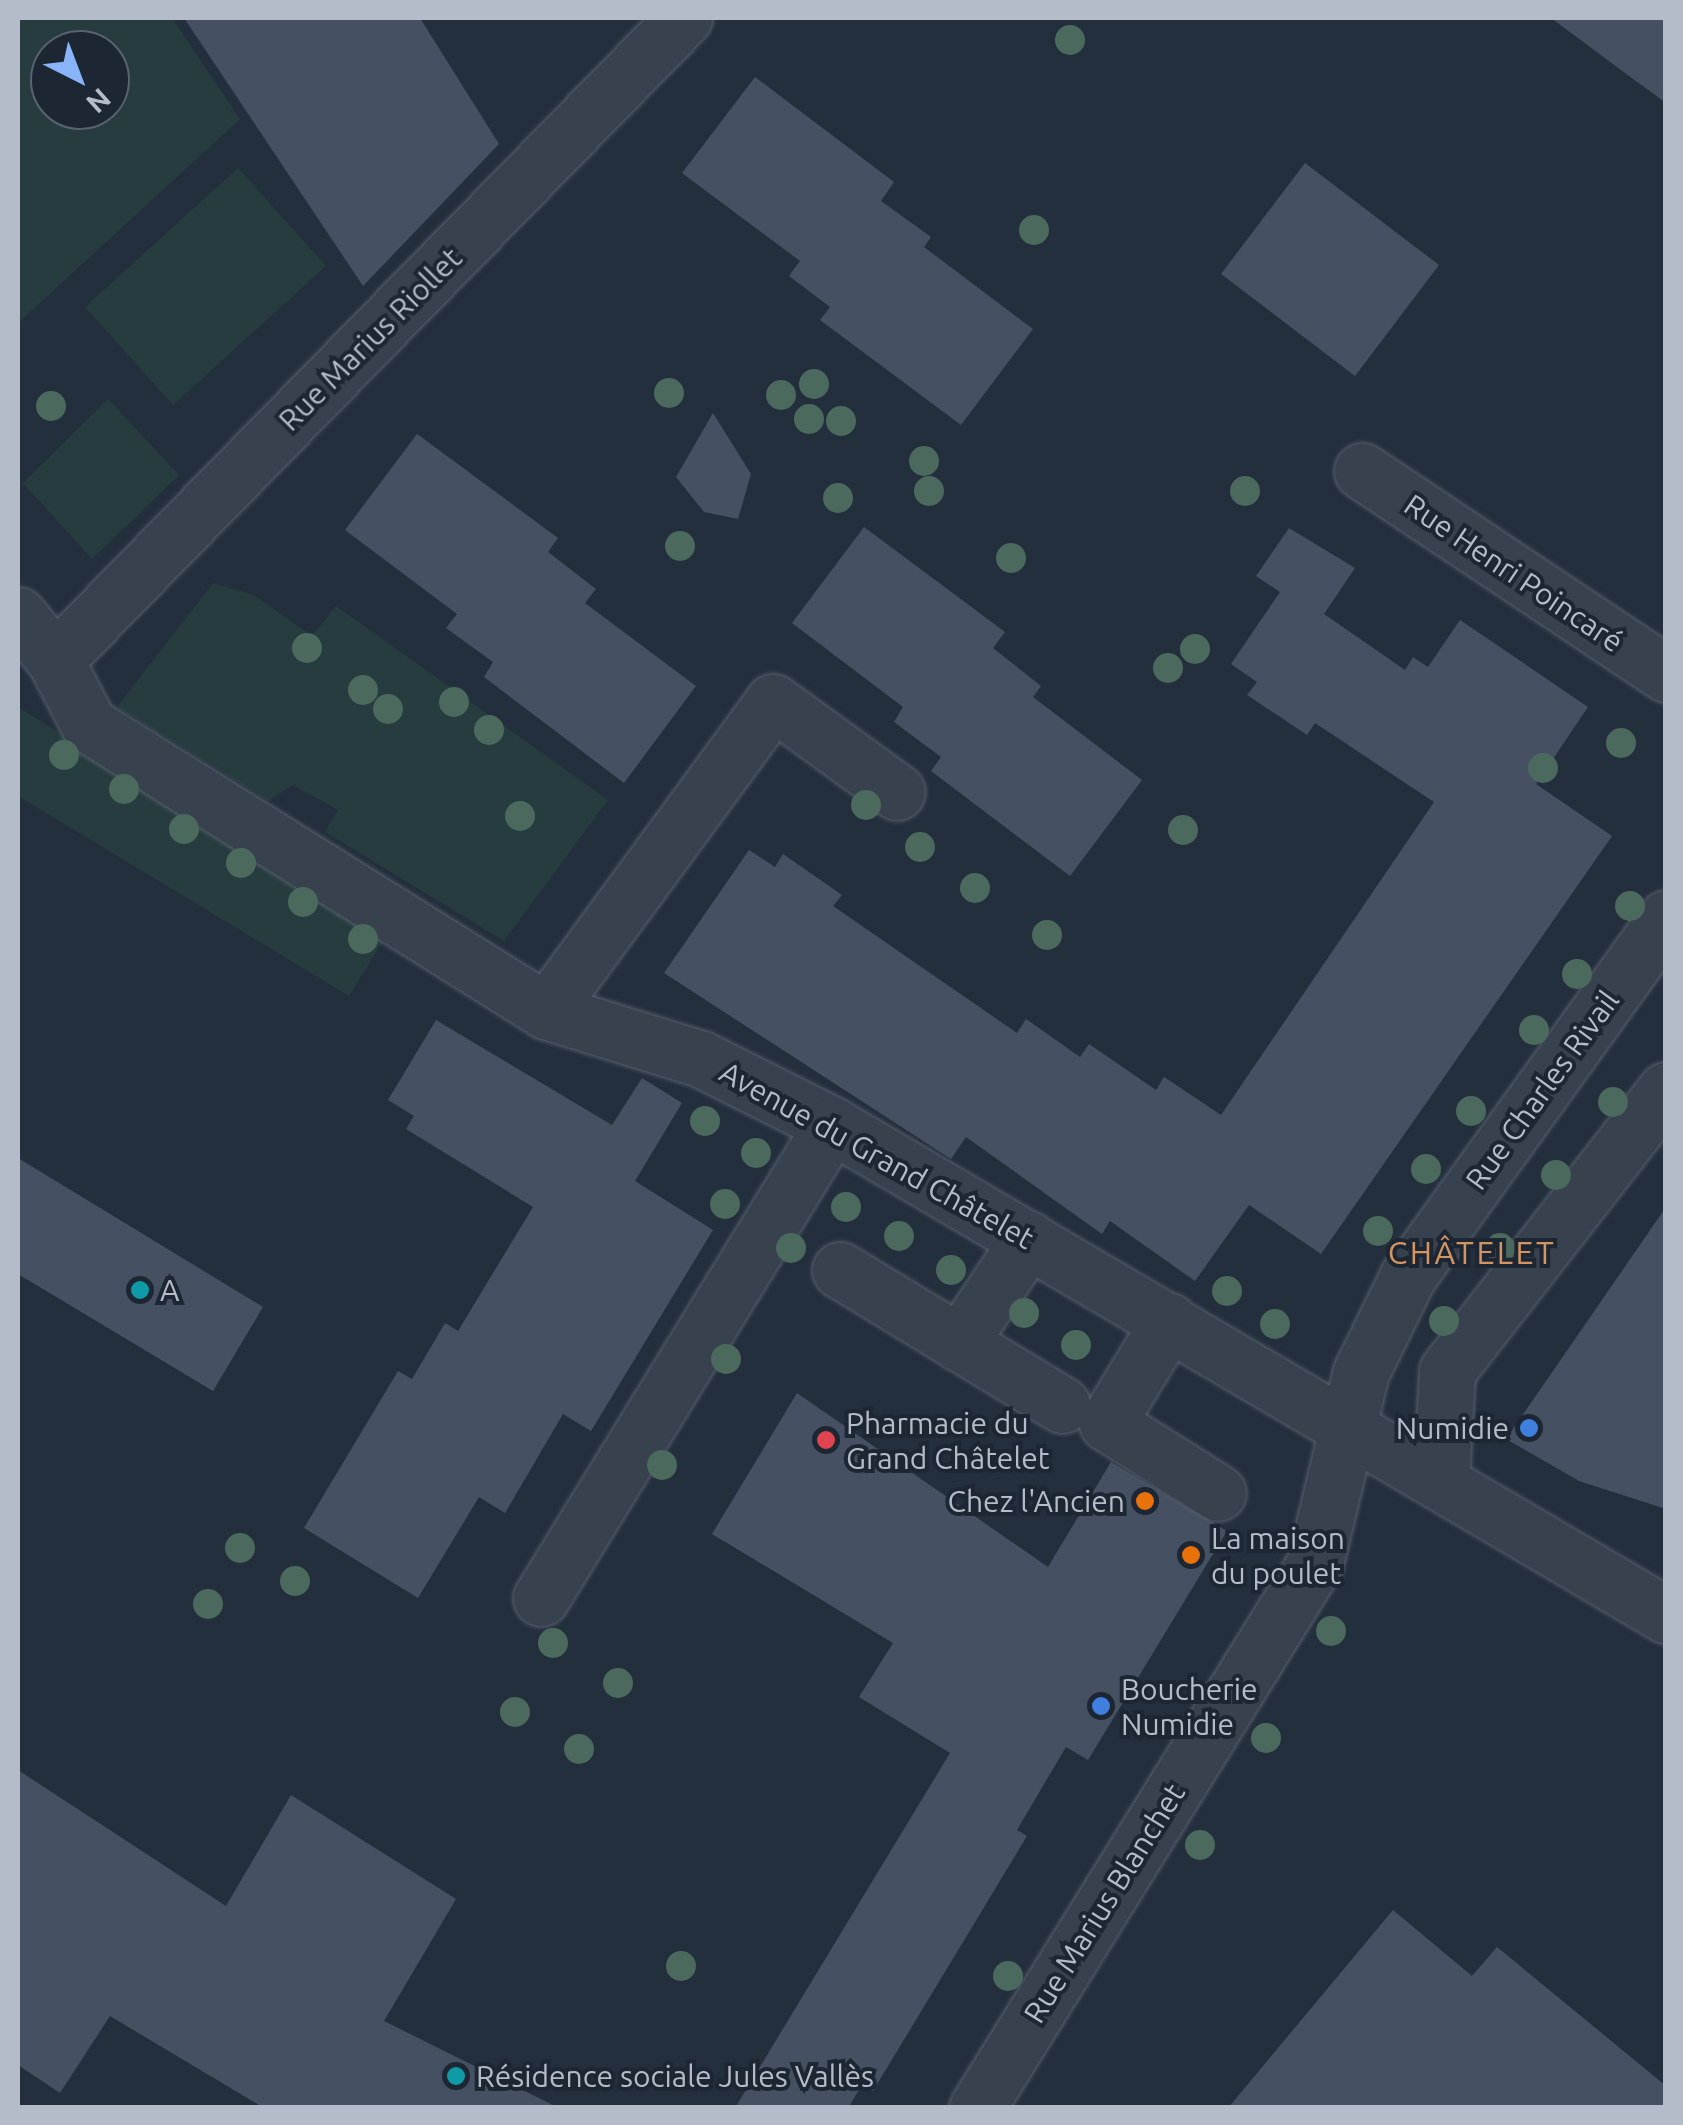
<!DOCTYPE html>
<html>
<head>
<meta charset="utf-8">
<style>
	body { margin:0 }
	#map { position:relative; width:1683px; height:2125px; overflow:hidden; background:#242f3e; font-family:Ubuntu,sans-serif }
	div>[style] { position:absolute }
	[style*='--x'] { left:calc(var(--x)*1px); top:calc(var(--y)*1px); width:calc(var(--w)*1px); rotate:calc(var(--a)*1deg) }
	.green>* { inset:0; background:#263c3f }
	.building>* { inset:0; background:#455162 }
	.roads { filter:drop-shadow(0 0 2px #565f6c) drop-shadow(0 0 2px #565f6c) }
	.minor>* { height:55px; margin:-27.5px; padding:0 27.5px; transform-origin:27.5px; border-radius:27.5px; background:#38414e }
	.trees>* { width:30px; height:30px; margin:-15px; border-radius:50%; background:#4b6a5d }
	.dots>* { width:28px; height:28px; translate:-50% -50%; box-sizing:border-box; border:5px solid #1d2633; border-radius:50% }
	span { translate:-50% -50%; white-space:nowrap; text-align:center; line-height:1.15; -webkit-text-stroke:8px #1d2633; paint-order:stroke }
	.street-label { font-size:30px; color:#b4bcc9 }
	.poi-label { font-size:30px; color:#b4bcc9 }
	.left { translate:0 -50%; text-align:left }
	.right { translate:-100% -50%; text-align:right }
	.neighbourhood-label { font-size:32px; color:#d59563; letter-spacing:2.5px }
	.frame { position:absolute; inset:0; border:20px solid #b4bcc9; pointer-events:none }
	.north { position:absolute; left:30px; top:30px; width:100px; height:100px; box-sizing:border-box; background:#1d2633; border:2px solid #59626f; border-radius:50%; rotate:138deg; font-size:28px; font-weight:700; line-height:40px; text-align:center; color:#b4bcc9 }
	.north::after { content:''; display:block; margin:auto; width:35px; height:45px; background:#8ab4f8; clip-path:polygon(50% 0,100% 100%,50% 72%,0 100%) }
</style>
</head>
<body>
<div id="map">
	<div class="green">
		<div style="clip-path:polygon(evenodd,18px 18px,172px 18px,240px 119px,18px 323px,18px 18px,50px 50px,110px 50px,110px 110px,50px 110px,50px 50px)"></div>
		<div style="clip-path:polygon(238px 168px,326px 266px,173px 405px,85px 307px)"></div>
		<div style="clip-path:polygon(108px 399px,179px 475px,92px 559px,23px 483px)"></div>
		<div style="clip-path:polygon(213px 583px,254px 595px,312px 636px,336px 606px,608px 800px,504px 941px,325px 832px,338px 810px,293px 785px,268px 801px,117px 707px)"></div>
		<div style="clip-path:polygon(18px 707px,386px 936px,349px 996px,18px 796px)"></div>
	</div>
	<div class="building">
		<div style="clip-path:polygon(184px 18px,420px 18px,499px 144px,363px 286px)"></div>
		<div style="clip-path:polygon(1551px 18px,1666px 18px,1666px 103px,1625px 73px)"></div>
		<div style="clip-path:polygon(755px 77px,894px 182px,881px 201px,931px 237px,924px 247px,1033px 329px,961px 425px,820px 320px,830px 307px,789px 276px,800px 261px,682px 173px)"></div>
		<div style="clip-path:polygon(1305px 163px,1439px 265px,1355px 376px,1221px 274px)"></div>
		<div style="clip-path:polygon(713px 413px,751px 474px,738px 519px,704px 512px,676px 477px)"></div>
		<div style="clip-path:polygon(417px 434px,558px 538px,548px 552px,596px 589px,585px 603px,696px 686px,624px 783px,484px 677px,493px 662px,446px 628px,457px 614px,345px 530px)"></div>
		<div style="clip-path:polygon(864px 527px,1005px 632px,993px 648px,1041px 686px,1033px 697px,1142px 780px,1070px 876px,931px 771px,941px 757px,894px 722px,903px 707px,792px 623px)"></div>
		<div style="clip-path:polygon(1289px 528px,1355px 568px,1324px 614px,1405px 670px,1413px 657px,1428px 667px,1460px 620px,1588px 707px,1536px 784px,1612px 836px,1321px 1254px,1249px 1205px,1195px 1281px,1110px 1221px,1102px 1234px,966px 1137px,951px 1159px,664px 973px,749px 850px,775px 867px,783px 854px,842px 895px,833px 906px,1017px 1033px,1026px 1019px,1080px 1057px,1089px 1044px,1156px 1090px,1164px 1077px,1221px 1115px,1434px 802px,1315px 723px,1307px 735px,1247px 695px,1257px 682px,1231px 664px,1280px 592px,1256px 576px)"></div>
		<div style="clip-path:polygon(436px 1020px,612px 1125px,642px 1078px,682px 1103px,635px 1181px,713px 1230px,591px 1431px,563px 1414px,505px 1513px,479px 1497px,418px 1598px,304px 1528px,398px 1371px,412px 1379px,445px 1323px,458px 1331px,533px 1207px,406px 1129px,414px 1116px,388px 1100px)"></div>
		<div style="clip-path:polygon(18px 1158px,263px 1307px,213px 1391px,18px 1274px)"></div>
		<div style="clip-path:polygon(1666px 1207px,1666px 1509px,1579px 1481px,1506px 1439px)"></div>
		<div style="clip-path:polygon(797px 1393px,1048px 1567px,1111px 1462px,1227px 1531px,1088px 1760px,1066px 1747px,1017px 1830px,1027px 1836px,873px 2091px,862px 2085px,848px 2108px,735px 2108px,950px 1753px,859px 1697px,893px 1643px,712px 1534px)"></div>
		<div style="clip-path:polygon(18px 1770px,226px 1906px,291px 1795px,456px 1899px,384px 2021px,559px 2108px,264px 2108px,110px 2016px,60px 2093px,18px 2065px)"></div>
		<div style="clip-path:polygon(1393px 1910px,1472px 1976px,1497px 1947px,1666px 2086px,1666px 2108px,1228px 2108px)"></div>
	</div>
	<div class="roads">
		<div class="minor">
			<div style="--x:1362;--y:471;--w:366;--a:33.7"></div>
			<div style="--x:18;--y:615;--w:58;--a:50.6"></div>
			<div style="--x:55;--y:660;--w:73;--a:62.4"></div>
			<div style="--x:89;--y:725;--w:539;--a:32.04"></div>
			<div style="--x:546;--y:1011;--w:162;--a:17.2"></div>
			<div style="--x:701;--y:1059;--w:147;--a:26.7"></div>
			<div style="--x:832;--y:1125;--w:967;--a:30.44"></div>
			<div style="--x:55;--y:660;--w:899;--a:-45.59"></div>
			<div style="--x:546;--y:1011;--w:383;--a:-53.7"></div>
			<div style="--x:773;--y:702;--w:153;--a:36"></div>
			<div style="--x:840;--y:1270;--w:260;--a:31.3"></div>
			<div style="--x:1169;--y:1321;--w:119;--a:121.3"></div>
			<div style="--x:1107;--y:1423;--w:131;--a:32.2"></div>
			<div style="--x:959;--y:1343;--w:125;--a:-56.1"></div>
			<div style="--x:1441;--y:1479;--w:108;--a:-86.8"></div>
			<div style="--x:1447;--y:1371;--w:356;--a:-52.1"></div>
			<div style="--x:541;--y:1598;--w:555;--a:-58.4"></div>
			<div style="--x:977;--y:2108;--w:641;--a:-58.19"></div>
			<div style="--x:1315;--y:1563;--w:196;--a:-76.5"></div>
			<div style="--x:1361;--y:1372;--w:107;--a:-63.9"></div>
			<div style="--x:1408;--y:1276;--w:441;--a:-54.2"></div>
		</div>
	</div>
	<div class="trees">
		<div style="left:1070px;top:40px"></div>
		<div style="left:1034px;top:230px"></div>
		<div style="left:814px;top:384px"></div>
		<div style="left:669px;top:393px"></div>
		<div style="left:781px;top:395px"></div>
		<div style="left:51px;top:406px"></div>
		<div style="left:809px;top:419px"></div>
		<div style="left:841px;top:421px"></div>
		<div style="left:924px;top:461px"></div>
		<div style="left:929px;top:491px"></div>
		<div style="left:1245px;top:491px"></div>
		<div style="left:838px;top:498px"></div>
		<div style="left:680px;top:546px"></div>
		<div style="left:1011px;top:558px"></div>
		<div style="left:307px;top:648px"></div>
		<div style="left:1195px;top:649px"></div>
		<div style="left:1168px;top:668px"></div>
		<div style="left:363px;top:690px"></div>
		<div style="left:454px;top:702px"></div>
		<div style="left:388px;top:709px"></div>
		<div style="left:489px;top:730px"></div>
		<div style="left:1621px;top:743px"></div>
		<div style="left:64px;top:755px"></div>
		<div style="left:1543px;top:768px"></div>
		<div style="left:124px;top:789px"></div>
		<div style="left:866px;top:805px"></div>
		<div style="left:520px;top:816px"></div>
		<div style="left:184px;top:829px"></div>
		<div style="left:1183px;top:830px"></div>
		<div style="left:920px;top:847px"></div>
		<div style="left:241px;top:863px"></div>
		<div style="left:975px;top:888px"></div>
		<div style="left:303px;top:902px"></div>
		<div style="left:1630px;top:906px"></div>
		<div style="left:1047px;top:935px"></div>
		<div style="left:363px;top:939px"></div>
		<div style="left:1577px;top:974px"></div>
		<div style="left:1534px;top:1030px"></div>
		<div style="left:1613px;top:1102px"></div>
		<div style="left:1471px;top:1111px"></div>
		<div style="left:705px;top:1121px"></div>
		<div style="left:756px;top:1153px"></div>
		<div style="left:1426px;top:1169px"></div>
		<div style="left:1556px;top:1175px"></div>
		<div style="left:725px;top:1204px"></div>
		<div style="left:846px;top:1207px"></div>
		<div style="left:1378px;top:1231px"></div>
		<div style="left:899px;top:1236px"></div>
		<div style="left:791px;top:1248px"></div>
		<div style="left:1500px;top:1248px"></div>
		<div style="left:951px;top:1270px"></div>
		<div style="left:1227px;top:1291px"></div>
		<div style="left:1024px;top:1313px"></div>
		<div style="left:1444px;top:1321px"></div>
		<div style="left:1275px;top:1324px"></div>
		<div style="left:1076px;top:1345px"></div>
		<div style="left:726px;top:1359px"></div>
		<div style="left:662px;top:1465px"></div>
		<div style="left:240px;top:1548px"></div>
		<div style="left:295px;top:1581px"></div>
		<div style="left:208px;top:1604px"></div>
		<div style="left:1331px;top:1631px"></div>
		<div style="left:553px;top:1643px"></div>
		<div style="left:618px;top:1683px"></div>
		<div style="left:515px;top:1712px"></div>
		<div style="left:1266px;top:1738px"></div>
		<div style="left:579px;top:1749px"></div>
		<div style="left:1200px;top:1845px"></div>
		<div style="left:681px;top:1966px"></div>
		<div style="left:1008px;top:1976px"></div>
	</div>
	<div class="dots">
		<div style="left:140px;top:1290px;background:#0f9aa8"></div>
		<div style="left:1529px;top:1428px;background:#3f7fe0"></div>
		<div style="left:826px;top:1440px;background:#e0444e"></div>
		<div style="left:1145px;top:1501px;background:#e8710a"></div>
		<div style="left:1191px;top:1555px;background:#e8710a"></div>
		<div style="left:1101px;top:1706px;background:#3f7fe0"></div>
		<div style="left:456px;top:2076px;background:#0f9aa8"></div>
	</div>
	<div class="street-label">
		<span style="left:370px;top:339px;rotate:-45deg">Rue Marius Riollet</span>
		<span style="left:1514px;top:573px;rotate:34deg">Rue Henri Poincaré</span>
		<span style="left:1542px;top:1090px;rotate:-54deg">Rue Charles Rivail</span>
		<span style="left:877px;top:1155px;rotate:29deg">Avenue du Grand Châtelet</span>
		<span style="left:1104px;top:1903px;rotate:-58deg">Rue Marius Blanchet</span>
	</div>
	<div class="poi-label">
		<span class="left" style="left:160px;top:1290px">A</span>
		<span class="left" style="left:846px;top:1440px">Pharmacie du<br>Grand Châtelet</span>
		<span class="right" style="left:1509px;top:1428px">Numidie</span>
		<span class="right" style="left:1125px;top:1501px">Chez l'Ancien</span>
		<span class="left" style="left:1211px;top:1555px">La maison<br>du poulet</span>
		<span class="left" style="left:1121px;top:1706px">Boucherie<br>Numidie</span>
		<span class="left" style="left:476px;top:2076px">Résidence sociale Jules Vallès</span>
	</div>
	<div class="neighbourhood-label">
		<span style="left:1472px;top:1252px">CHÂTELET</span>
	</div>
	<div class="frame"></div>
	<div class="north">N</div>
</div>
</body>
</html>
